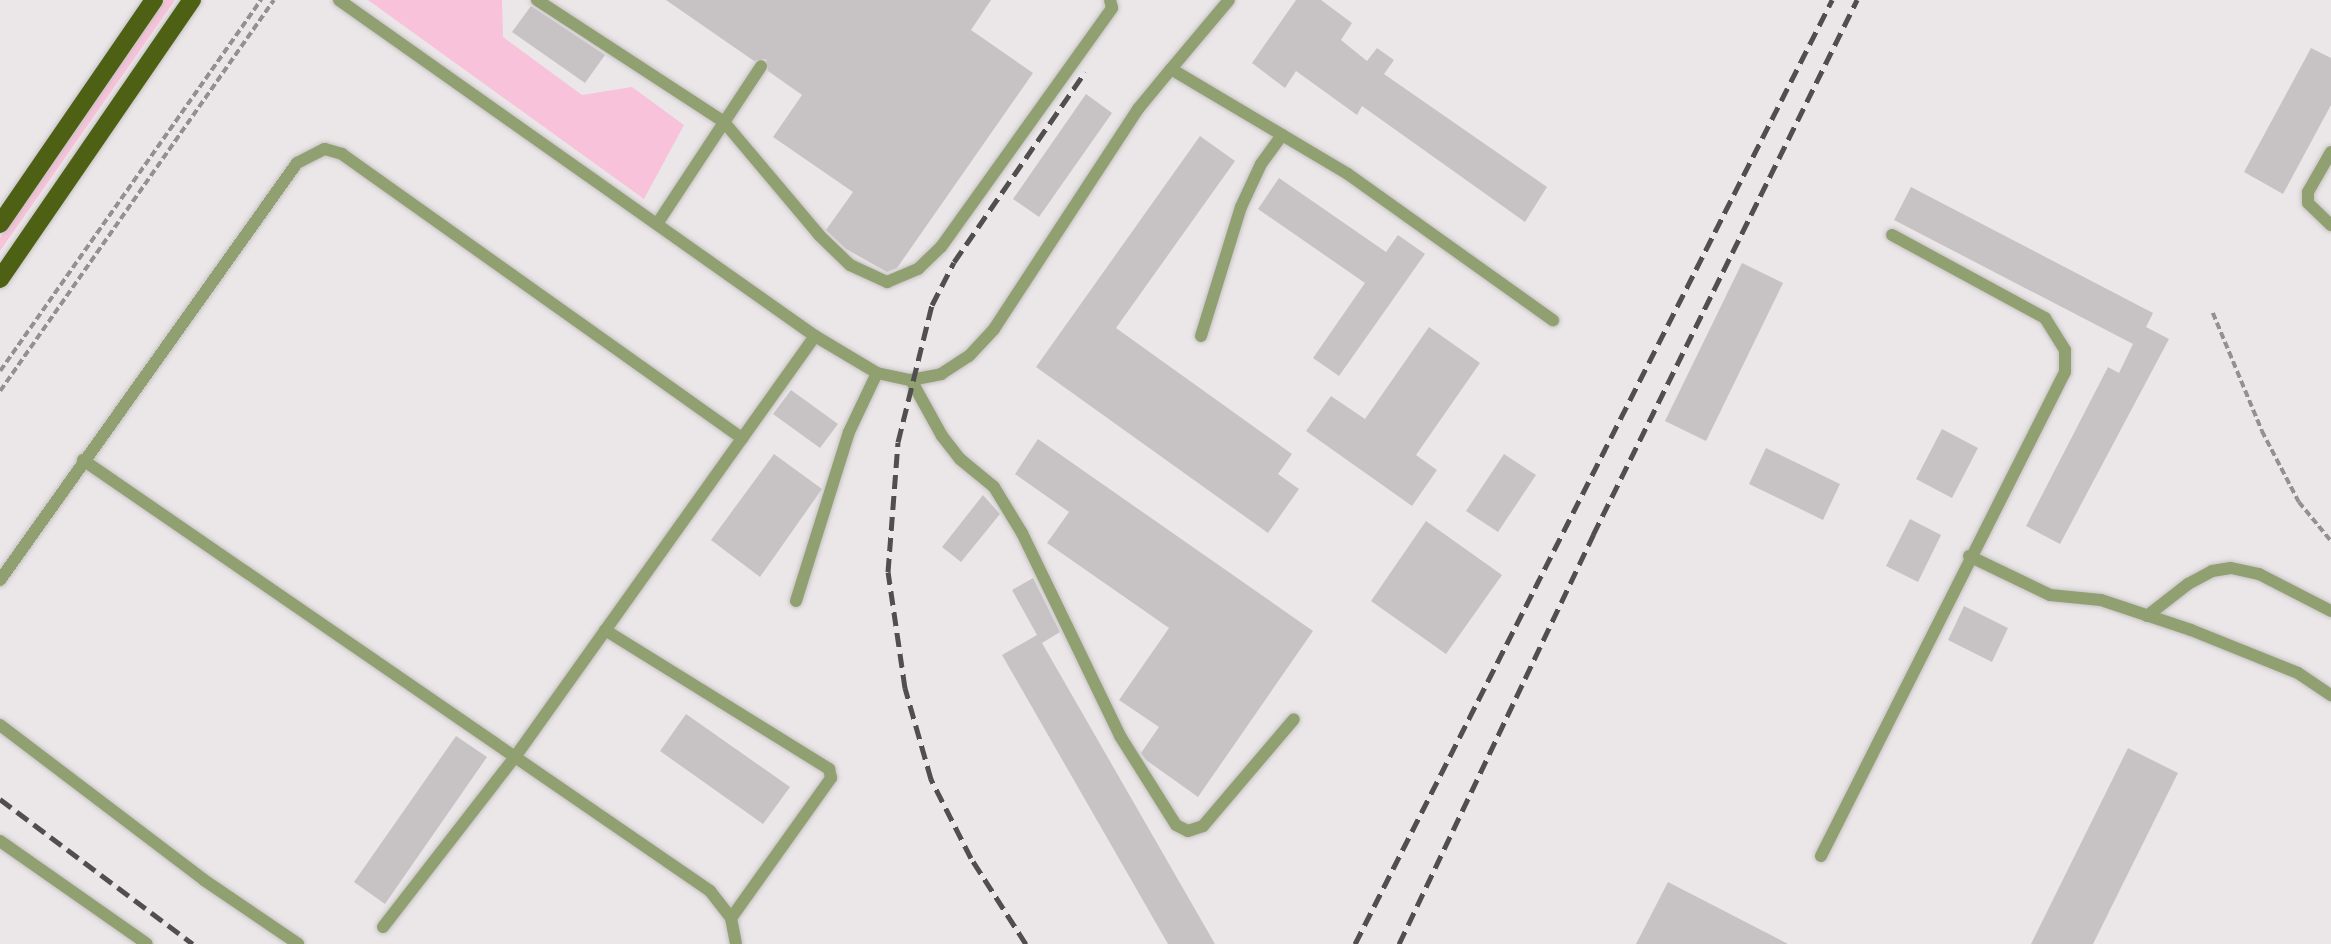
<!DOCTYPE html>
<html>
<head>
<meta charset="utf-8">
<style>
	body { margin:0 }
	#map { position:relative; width:2331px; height:944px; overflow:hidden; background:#ebe7e9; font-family:"DejaVu Sans",sans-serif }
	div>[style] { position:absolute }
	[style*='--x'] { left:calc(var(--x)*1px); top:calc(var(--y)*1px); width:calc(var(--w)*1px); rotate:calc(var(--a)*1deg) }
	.green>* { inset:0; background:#f8c2da }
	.building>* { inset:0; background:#c7c3c5 }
	.path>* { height:3.5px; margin-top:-1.75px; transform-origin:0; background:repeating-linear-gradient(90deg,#939092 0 7px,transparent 0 10.5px) }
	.roads { filter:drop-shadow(0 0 2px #c6c2c4) drop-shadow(0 0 2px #c6c2c4) }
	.service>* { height:12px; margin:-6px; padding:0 6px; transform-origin:6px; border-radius:6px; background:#91a071 }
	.primary>* { height:18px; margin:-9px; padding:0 9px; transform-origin:9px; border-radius:9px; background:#4d6013 }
	.rail>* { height:5px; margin-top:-2.5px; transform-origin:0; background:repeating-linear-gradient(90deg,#504e4f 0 14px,transparent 0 21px) }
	span { translate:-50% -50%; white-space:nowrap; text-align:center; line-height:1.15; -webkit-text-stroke:5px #fff; paint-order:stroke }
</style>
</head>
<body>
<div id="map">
	<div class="green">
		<div style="clip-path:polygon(165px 0,175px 0,0 251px,0 238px)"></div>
		<div style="clip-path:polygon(368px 0,502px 0,503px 37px,582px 95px,632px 87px,684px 125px,644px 199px)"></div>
	</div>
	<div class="building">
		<div style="clip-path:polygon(666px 0,991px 0,971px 30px,1033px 73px,897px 268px,887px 272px,846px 249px,826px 230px,853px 192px,773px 137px,802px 95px,768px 71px,766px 59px,754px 61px)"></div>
		<div style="clip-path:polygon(1296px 0,1321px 0,1352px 23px,1341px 40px,1367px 61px,1377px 48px,1394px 60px,1384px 74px,1547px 187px,1525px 222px,1362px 106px,1357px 115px,1296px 71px,1285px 88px,1252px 63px)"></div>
		<div style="clip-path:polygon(531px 6px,605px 55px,585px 83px,512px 32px)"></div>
		<div style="clip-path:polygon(2311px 48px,2331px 58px,2331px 105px,2283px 194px,2244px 172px)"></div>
		<div style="clip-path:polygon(1086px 94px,1112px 113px,1039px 217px,1013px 199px)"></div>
		<div style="clip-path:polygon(1200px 136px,1235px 161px,1116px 328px,1292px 454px,1278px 474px,1299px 489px,1268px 533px,1036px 367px)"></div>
		<div style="clip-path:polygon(1279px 178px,1386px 252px,1398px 235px,1425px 254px,1339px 376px,1313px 358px,1365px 283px,1258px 209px)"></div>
		<div style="clip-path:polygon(1911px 187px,2153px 313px,2146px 327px,2169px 339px,2060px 544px,2026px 526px,2108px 367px,2119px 373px,2133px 344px,1894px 220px)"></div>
		<div style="clip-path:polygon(1742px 263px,1783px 283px,1706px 441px,1665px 421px)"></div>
		<div style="clip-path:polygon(1429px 327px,1480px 363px,1416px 455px,1437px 470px,1412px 506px,1306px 431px,1331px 396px,1365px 419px)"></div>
		<div style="clip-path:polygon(791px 390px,838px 424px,820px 448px,773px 414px)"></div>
		<div style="clip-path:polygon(1942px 429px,1978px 448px,1952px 498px,1916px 479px)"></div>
		<div style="clip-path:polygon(1038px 439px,1313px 631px,1198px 797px,1146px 760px,1141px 753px,1159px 727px,1119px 700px,1169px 628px,1047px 543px,1069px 512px,1015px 474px)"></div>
		<div style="clip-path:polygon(1766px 448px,1840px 484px,1823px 520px,1749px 484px)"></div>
		<div style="clip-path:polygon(774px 454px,822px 489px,760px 577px,711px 540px)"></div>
		<div style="clip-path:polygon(1504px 454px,1536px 475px,1498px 532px,1466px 511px)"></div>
		<div style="clip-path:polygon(983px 495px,1000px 514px,961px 562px,942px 547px)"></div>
		<div style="clip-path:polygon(1910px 519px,1941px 535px,1918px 582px,1886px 566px)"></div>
		<div style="clip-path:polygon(1426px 521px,1502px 575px,1446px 654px,1371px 601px)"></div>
		<div style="clip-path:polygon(1033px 578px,1060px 632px,1042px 643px,1215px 944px,1168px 944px,1002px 655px,1037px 635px,1012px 590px)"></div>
		<div style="clip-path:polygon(1964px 606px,2008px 628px,1992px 662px,1948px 640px)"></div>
		<div style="clip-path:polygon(686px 714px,790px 787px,763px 824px,660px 751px)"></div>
		<div style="clip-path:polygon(456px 736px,487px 757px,385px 904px,354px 882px)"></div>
		<div style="clip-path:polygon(2128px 748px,2178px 773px,2093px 944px,2031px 944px)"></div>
		<div style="clip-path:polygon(1668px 882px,1788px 944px,1636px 944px)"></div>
	</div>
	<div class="path">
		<div style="--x:2213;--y:313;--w:128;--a:67.4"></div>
		<div style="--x:2262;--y:431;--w:80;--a:62.5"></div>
		<div style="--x:2299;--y:502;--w:50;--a:50.6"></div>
		<div style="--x:0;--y:371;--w:454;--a:-54.9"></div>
		<div style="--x:0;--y:391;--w:477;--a:-55"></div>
	</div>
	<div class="roads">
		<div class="service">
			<div style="--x:339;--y:0;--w:583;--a:35.22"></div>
			<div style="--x:815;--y:336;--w:72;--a:30.8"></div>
			<div style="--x:877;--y:373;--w:35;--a:12"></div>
			<div style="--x:911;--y:380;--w:31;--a:-11"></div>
			<div style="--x:941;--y:374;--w:33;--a:-33"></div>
			<div style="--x:969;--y:356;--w:37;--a:-47"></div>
			<div style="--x:994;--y:329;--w:263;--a:-56.8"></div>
			<div style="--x:1138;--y:109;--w:52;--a:-50.5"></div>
			<div style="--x:1171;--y:69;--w:206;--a:30.7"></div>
			<div style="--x:1348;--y:174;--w:252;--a:35.5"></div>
			<div style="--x:537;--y:0;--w:223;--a:33.1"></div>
			<div style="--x:724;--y:122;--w:148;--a:49.9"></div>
			<div style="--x:819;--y:235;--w:43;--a:44.1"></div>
			<div style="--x:850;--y:265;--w:41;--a:24.7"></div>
			<div style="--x:887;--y:282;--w:34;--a:-23"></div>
			<div style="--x:918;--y:269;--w:32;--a:-44"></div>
			<div style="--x:941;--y:247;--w:294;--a:-54.4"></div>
			<div style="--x:1112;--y:8;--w:8;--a:-104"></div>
			<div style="--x:1171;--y:69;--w:90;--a:-50"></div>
			<div style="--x:2331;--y:152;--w:46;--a:119.9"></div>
			<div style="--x:2308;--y:192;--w:11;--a:90"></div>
			<div style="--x:2308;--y:203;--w:32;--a:44"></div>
			<div style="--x:657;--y:224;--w:189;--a:-56.6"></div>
			<div style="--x:1201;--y:336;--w:135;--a:-72.8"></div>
			<div style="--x:1241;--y:207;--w:47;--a:-65.1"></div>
			<div style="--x:1261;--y:164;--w:36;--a:-54"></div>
			<div style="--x:911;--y:380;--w:64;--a:61"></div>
			<div style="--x:942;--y:436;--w:29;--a:52"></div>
			<div style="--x:960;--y:459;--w:44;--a:39.5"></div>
			<div style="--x:994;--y:487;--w:54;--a:58.7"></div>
			<div style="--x:1022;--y:533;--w:225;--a:64.2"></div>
			<div style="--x:1120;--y:736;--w:105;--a:57.8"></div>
			<div style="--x:1176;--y:825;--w:13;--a:27"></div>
			<div style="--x:1188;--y:831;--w:16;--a:-18"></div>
			<div style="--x:1203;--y:826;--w:140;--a:-49.6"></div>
			<div style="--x:83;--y:460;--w:761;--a:34.5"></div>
			<div style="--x:710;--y:891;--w:34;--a:52"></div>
			<div style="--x:731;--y:918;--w:26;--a:79"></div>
			<div style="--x:1969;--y:556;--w:90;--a:25.7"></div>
			<div style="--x:2050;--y:595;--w:51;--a:5.6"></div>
			<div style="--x:2101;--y:600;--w:95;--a:18.4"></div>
			<div style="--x:2191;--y:630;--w:115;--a:21.9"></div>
			<div style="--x:2298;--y:673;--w:40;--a:34"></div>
			<div style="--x:0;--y:580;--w:512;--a:-54.54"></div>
			<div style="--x:297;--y:163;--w:31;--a:-27"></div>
			<div style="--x:325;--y:149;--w:18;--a:16"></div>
			<div style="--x:342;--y:154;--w:491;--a:35.4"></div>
			<div style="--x:796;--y:601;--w:177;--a:-72.6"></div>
			<div style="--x:849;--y:432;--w:65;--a:-64.6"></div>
			<div style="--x:2147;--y:616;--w:52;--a:-38"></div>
			<div style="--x:2188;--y:584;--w:27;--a:-28"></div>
			<div style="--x:2212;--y:571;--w:19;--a:-9"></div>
			<div style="--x:2231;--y:568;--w:29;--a:12"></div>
			<div style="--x:2259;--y:574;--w:81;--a:27.2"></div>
			<div style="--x:605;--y:630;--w:264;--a:31.8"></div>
			<div style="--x:829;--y:769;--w:9;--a:77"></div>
			<div style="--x:831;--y:778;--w:172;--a:125.5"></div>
			<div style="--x:0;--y:725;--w:256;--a:37.2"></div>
			<div style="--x:204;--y:880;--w:114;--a:34.2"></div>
			<div style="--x:0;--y:841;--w:179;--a:35"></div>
			<div style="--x:1821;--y:856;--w:542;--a:-63.25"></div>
			<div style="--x:2065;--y:372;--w:22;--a:-90"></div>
			<div style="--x:2065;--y:350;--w:38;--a:-122"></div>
			<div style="--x:2045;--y:318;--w:174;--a:-151.5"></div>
			<div style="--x:383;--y:927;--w:215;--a:-52.2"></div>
			<div style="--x:515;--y:757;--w:517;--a:-54.53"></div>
		</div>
		<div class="primary">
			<div style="--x:0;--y:224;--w:272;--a:-55.5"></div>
			<div style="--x:0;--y:279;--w:339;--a:-55.5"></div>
		</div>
	</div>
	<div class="rail">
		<div style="--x:0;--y:799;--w:241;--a:36.9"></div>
		<div style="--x:1026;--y:944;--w:102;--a:-122.6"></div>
		<div style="--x:971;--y:858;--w:89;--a:-116.9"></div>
		<div style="--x:931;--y:779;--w:95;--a:-105.9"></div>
		<div style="--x:905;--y:688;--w:117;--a:-98.3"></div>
		<div style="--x:888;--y:572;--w:130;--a:-85.6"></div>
		<div style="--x:898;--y:442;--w:141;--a:-76.1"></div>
		<div style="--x:932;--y:305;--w:48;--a:-62.9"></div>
		<div style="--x:954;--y:262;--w:231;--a:-55.4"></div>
		<div style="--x:1355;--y:944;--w:1058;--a:-63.19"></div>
		<div style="--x:1399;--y:944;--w:453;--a:-64.6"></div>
		<div style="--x:1593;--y:535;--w:597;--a:-63.74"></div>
	</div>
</div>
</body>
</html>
